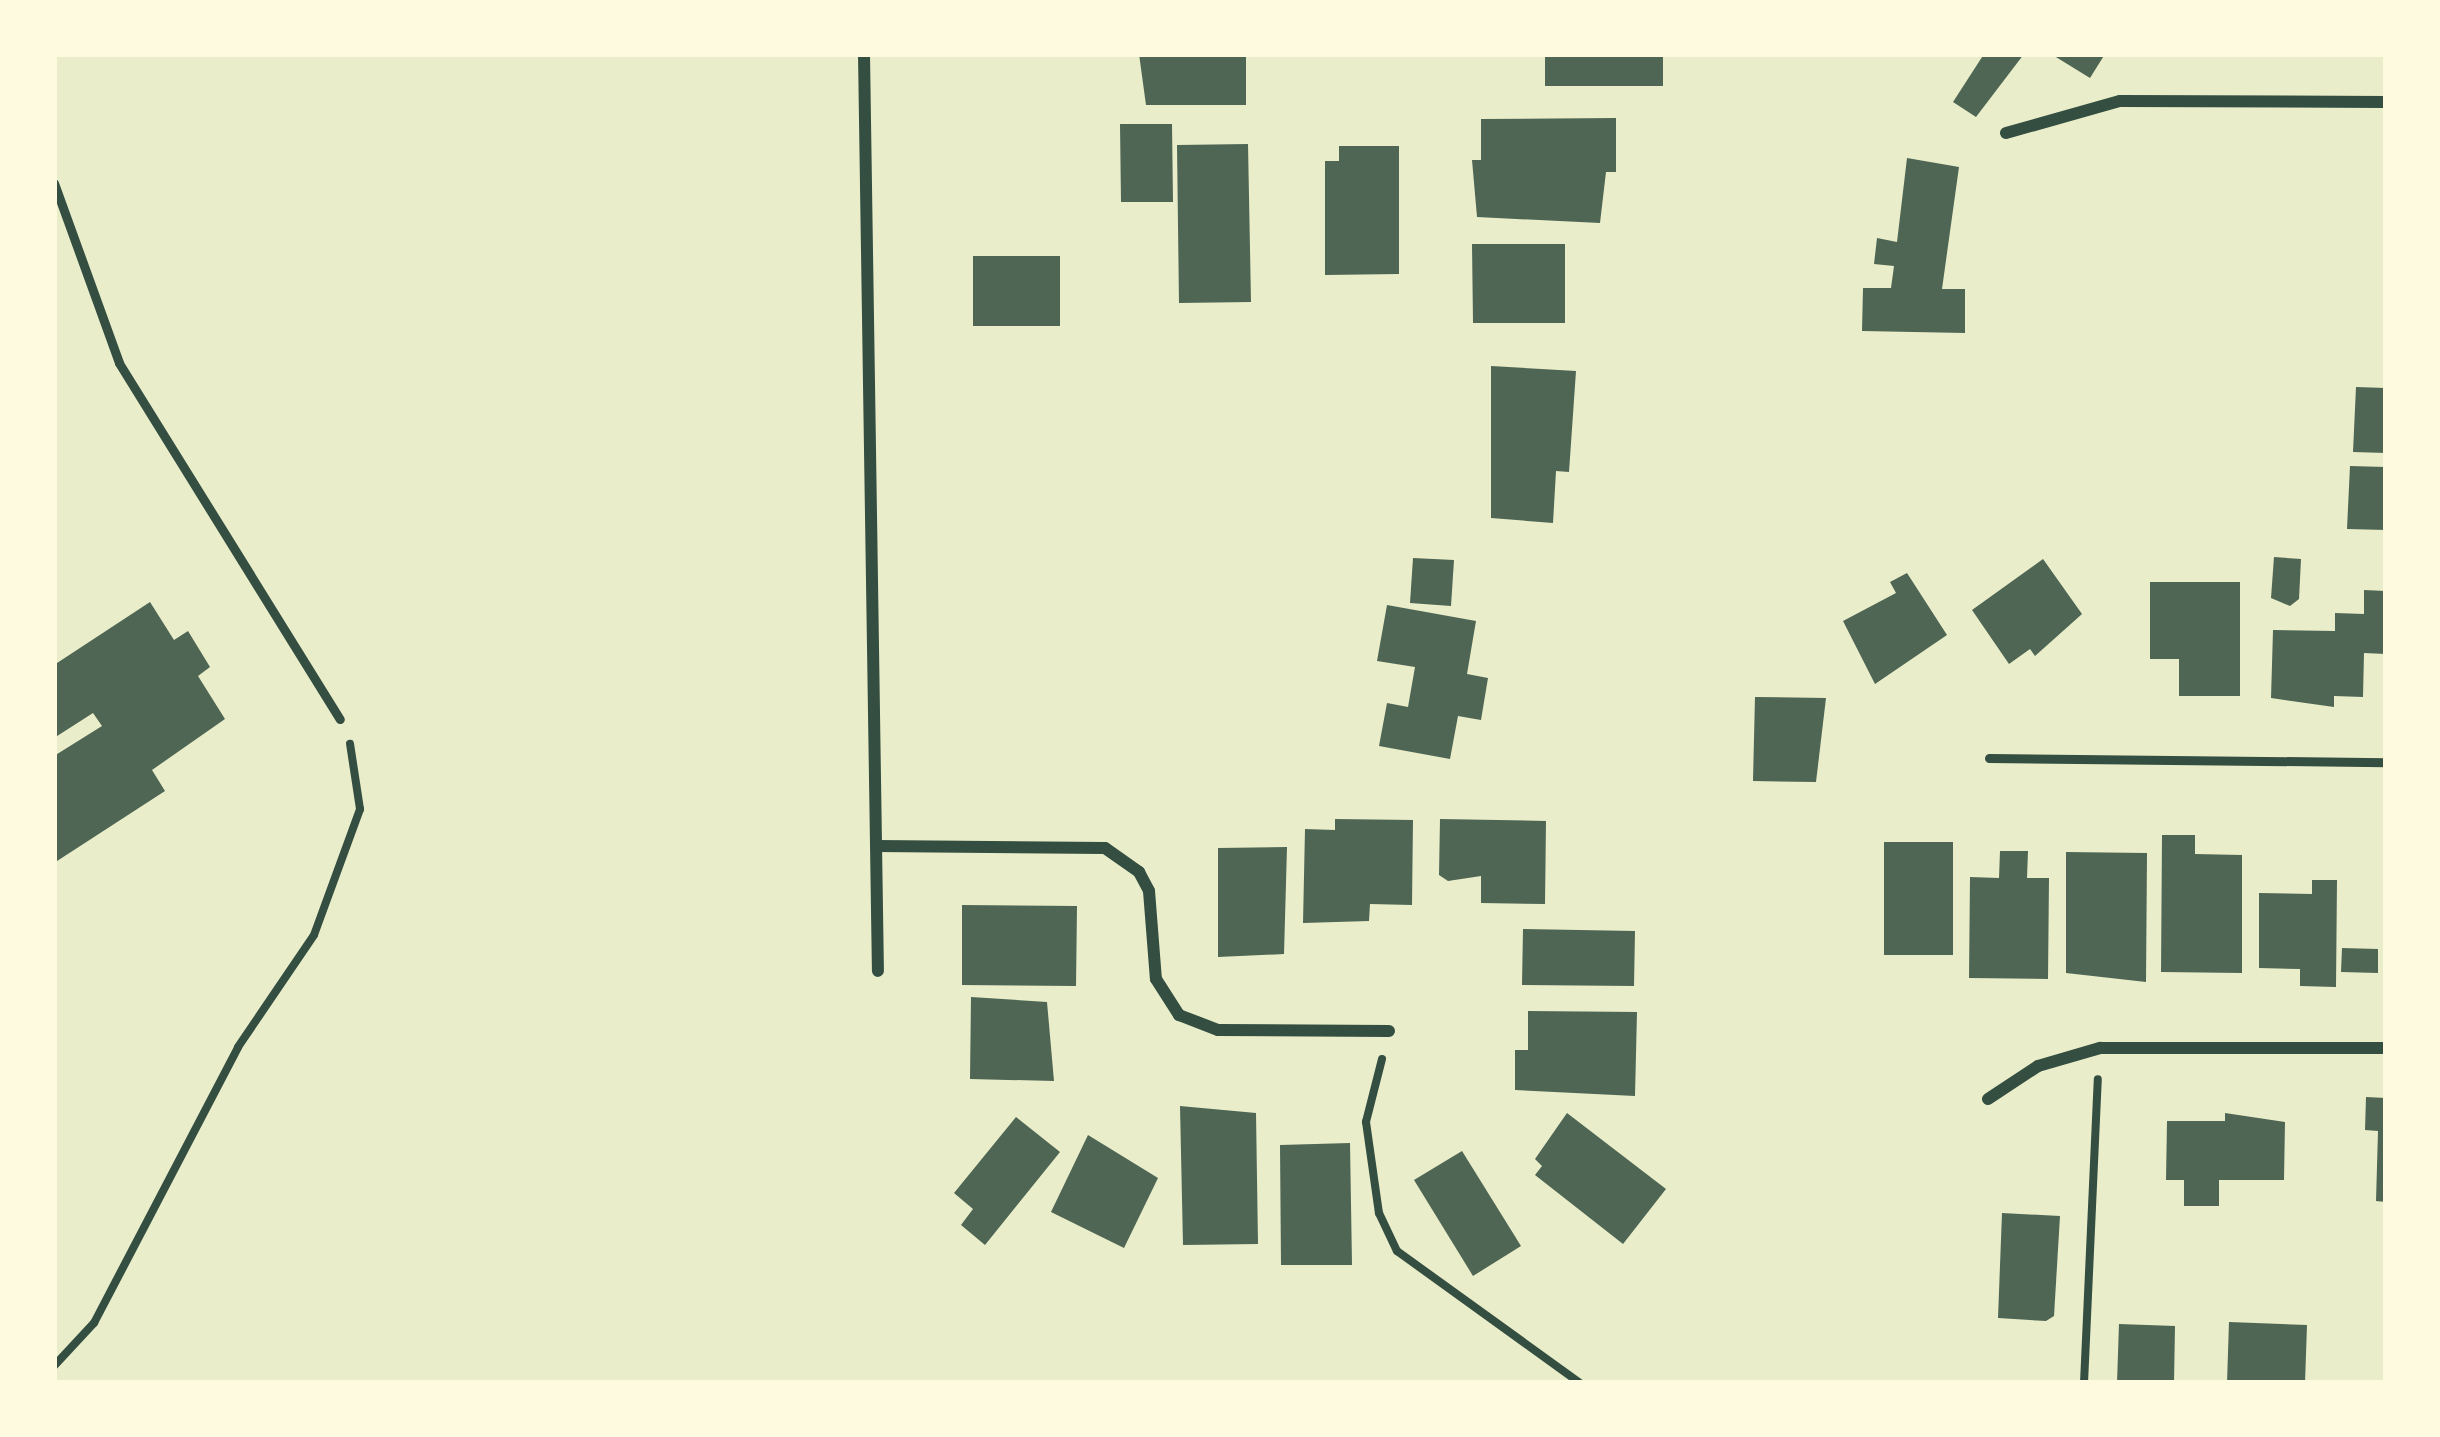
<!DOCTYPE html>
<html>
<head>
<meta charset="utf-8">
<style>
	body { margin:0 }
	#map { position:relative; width:2440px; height:1437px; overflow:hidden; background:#e9edc9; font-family:"Golos Text",sans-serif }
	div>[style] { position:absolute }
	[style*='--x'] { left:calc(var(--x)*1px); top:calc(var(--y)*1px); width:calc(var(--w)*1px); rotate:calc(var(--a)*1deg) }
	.building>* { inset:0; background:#4f6655 }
	.path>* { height:8px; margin:-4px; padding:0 4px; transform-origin:4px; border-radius:4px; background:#344e41 }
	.service>* { height:9px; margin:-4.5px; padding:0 4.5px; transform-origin:4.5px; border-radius:4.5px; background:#344e41 }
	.minor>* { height:12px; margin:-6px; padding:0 6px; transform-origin:6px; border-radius:6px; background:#344e41 }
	span { translate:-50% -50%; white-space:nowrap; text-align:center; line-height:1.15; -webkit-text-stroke:12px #fefae0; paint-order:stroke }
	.frame { position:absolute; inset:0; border:57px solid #fefae0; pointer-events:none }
</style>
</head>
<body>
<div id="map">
	<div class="building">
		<div style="clip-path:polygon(1139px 54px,1246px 56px,1246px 105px,1146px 105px)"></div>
		<div style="clip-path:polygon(1545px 54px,1663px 54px,1663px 86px,1545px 86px)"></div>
		<div style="clip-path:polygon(1984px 54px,2024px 54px,1976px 117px,1953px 102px)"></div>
		<div style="clip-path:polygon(2051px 54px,2105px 54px,2090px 78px)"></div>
		<div style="clip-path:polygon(1616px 118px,1616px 172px,1606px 172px,1600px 223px,1477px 217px,1472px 160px,1481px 160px,1481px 119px)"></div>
		<div style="clip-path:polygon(1120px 124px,1172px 124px,1173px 202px,1121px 202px)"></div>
		<div style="clip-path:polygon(1248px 144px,1251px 302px,1179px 303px,1177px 145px)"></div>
		<div style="clip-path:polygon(1339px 146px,1399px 146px,1399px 274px,1325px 275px,1325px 161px,1339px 161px)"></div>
		<div style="clip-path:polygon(1907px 158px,1959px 167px,1942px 289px,1965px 289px,1965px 333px,1862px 331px,1863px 288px,1891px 288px,1894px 266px,1874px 264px,1877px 238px,1897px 242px)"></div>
		<div style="clip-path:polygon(1472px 244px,1565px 244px,1565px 323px,1473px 323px)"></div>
		<div style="clip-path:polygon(973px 256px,1060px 256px,1060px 326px,973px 326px)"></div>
		<div style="clip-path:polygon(1491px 366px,1576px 371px,1569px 472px,1556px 471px,1553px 523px,1491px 518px)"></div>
		<div style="clip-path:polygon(2356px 387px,2386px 388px,2386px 453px,2353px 452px)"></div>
		<div style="clip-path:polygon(2350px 466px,2386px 467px,2386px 530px,2347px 529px)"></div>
		<div style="clip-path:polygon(2274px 557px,2301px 559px,2299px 599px,2290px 606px,2271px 598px)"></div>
		<div style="clip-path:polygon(1413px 558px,1454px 560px,1451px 606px,1410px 603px)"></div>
		<div style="clip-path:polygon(2043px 559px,2082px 614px,2035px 656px,2030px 649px,2009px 664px,1972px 610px)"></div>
		<div style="clip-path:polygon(1907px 573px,1947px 635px,1875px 684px,1843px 621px,1896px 593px,1890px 582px)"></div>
		<div style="clip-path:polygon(2150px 582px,2240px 582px,2240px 696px,2179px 696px,2179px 659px,2150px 659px)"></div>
		<div style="clip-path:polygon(2364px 590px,2386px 591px,2386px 654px,2364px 653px,2363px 697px,2334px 696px,2334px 707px,2271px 698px,2273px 630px,2335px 631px,2335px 613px,2364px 614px)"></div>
		<div style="clip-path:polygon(150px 602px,174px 640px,188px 631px,210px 667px,198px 676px,225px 719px,152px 770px,165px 791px,54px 863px,54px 756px,102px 726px,93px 713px,54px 738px,54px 665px)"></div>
		<div style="clip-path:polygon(1387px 605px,1476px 621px,1467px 674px,1488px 678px,1481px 720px,1458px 716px,1450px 759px,1379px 746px,1387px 703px,1408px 707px,1415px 667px,1377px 661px)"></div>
		<div style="clip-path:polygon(1755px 697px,1826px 698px,1816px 782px,1753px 781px)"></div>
		<div style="clip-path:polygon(1335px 819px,1413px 820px,1412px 905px,1370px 904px,1369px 921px,1303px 923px,1305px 829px,1335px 830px)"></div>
		<div style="clip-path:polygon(1440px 819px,1546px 821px,1545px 904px,1481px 903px,1481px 876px,1448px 881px,1439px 875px)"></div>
		<div style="clip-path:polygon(2162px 835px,2195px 835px,2195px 854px,2242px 855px,2242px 973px,2161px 972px)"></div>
		<div style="clip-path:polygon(1884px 842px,1953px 842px,1953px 955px,1884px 955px)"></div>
		<div style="clip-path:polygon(1287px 847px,1284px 954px,1218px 957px,1218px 848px)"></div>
		<div style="clip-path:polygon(2000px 851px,2028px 851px,2027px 878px,2049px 878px,2048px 979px,1969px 978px,1970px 877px,1999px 878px)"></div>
		<div style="clip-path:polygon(2066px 852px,2147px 853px,2146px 982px,2066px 973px)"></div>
		<div style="clip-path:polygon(2312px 880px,2337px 880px,2336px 987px,2300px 986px,2300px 969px,2259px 968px,2259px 893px,2312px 894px)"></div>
		<div style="clip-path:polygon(962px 905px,1077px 906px,1076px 986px,962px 985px)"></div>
		<div style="clip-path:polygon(1523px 929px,1635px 931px,1634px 986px,1522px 985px)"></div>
		<div style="clip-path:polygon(2342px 948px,2378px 949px,2378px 973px,2341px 972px)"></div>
		<div style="clip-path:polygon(971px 997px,1047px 1002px,1054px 1081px,970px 1079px)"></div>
		<div style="clip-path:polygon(1528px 1011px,1637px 1012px,1635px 1096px,1515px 1090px,1515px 1050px,1528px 1050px)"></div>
		<div style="clip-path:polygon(2366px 1097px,2386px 1098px,2386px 1202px,2376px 1201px,2378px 1131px,2365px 1130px)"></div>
		<div style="clip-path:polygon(1180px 1106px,1256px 1113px,1258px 1244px,1183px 1245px)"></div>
		<div style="clip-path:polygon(1567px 1113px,1666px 1189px,1623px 1244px,1535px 1175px,1542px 1166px,1535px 1159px)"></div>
		<div style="clip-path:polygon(2225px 1113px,2285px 1122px,2284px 1180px,2219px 1180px,2219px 1206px,2184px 1206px,2184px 1180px,2166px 1180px,2167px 1121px,2225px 1121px)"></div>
		<div style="clip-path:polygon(1016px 1117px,1060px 1152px,985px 1245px,961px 1225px,973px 1209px,954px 1193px)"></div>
		<div style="clip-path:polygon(1088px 1135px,1158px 1178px,1124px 1248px,1051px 1212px)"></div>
		<div style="clip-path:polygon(1350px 1143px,1352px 1265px,1281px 1265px,1280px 1145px)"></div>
		<div style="clip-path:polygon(1462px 1151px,1521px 1246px,1473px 1276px,1414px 1180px)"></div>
		<div style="clip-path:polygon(2002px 1213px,2060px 1216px,2054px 1316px,2046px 1321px,1998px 1318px)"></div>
		<div style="clip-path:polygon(2229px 1322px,2307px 1325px,2305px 1383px,2227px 1383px)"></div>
		<div style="clip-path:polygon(2119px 1324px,2175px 1326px,2174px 1383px,2117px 1383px)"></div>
	</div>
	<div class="path">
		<div style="--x:1382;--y:1059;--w:65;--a:104.3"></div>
		<div style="--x:1366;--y:1122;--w:92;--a:81.9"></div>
		<div style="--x:1379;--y:1213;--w:42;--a:64.7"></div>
		<div style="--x:1397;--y:1251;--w:226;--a:35.8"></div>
		<div style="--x:54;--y:1366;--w:59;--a:-47.1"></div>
		<div style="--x:94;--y:1323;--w:311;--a:-62.4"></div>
		<div style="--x:238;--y:1047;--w:135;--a:-55.8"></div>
		<div style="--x:314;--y:935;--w:134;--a:-69.9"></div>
		<div style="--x:360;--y:809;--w:66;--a:-98.7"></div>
		<div style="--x:2084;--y:1383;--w:304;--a:-87.4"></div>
	</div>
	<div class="service">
		<div style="--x:54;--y:183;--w:191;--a:70.1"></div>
		<div style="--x:119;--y:363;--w:419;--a:58.2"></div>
		<div style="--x:1989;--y:758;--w:397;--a:0.6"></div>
	</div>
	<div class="minor">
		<div style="--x:864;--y:54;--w:917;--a:89.13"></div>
		<div style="--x:2006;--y:133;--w:118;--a:-15.7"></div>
		<div style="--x:2120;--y:101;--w:266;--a:0.2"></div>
		<div style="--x:876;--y:846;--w:229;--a:0.5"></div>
		<div style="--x:1105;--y:848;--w:42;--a:35.2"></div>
		<div style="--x:1139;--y:872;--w:21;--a:62"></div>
		<div style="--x:1149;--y:891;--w:88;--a:85.5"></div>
		<div style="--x:1156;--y:979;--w:43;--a:57.4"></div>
		<div style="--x:1179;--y:1015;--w:42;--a:21"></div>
		<div style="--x:1218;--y:1030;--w:171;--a:0.3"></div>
		<div style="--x:1988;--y:1099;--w:60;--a:-33.4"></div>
		<div style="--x:2038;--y:1066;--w:65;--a:-16.2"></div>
		<div style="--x:2100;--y:1048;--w:286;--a:0"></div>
	</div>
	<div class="frame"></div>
</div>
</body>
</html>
